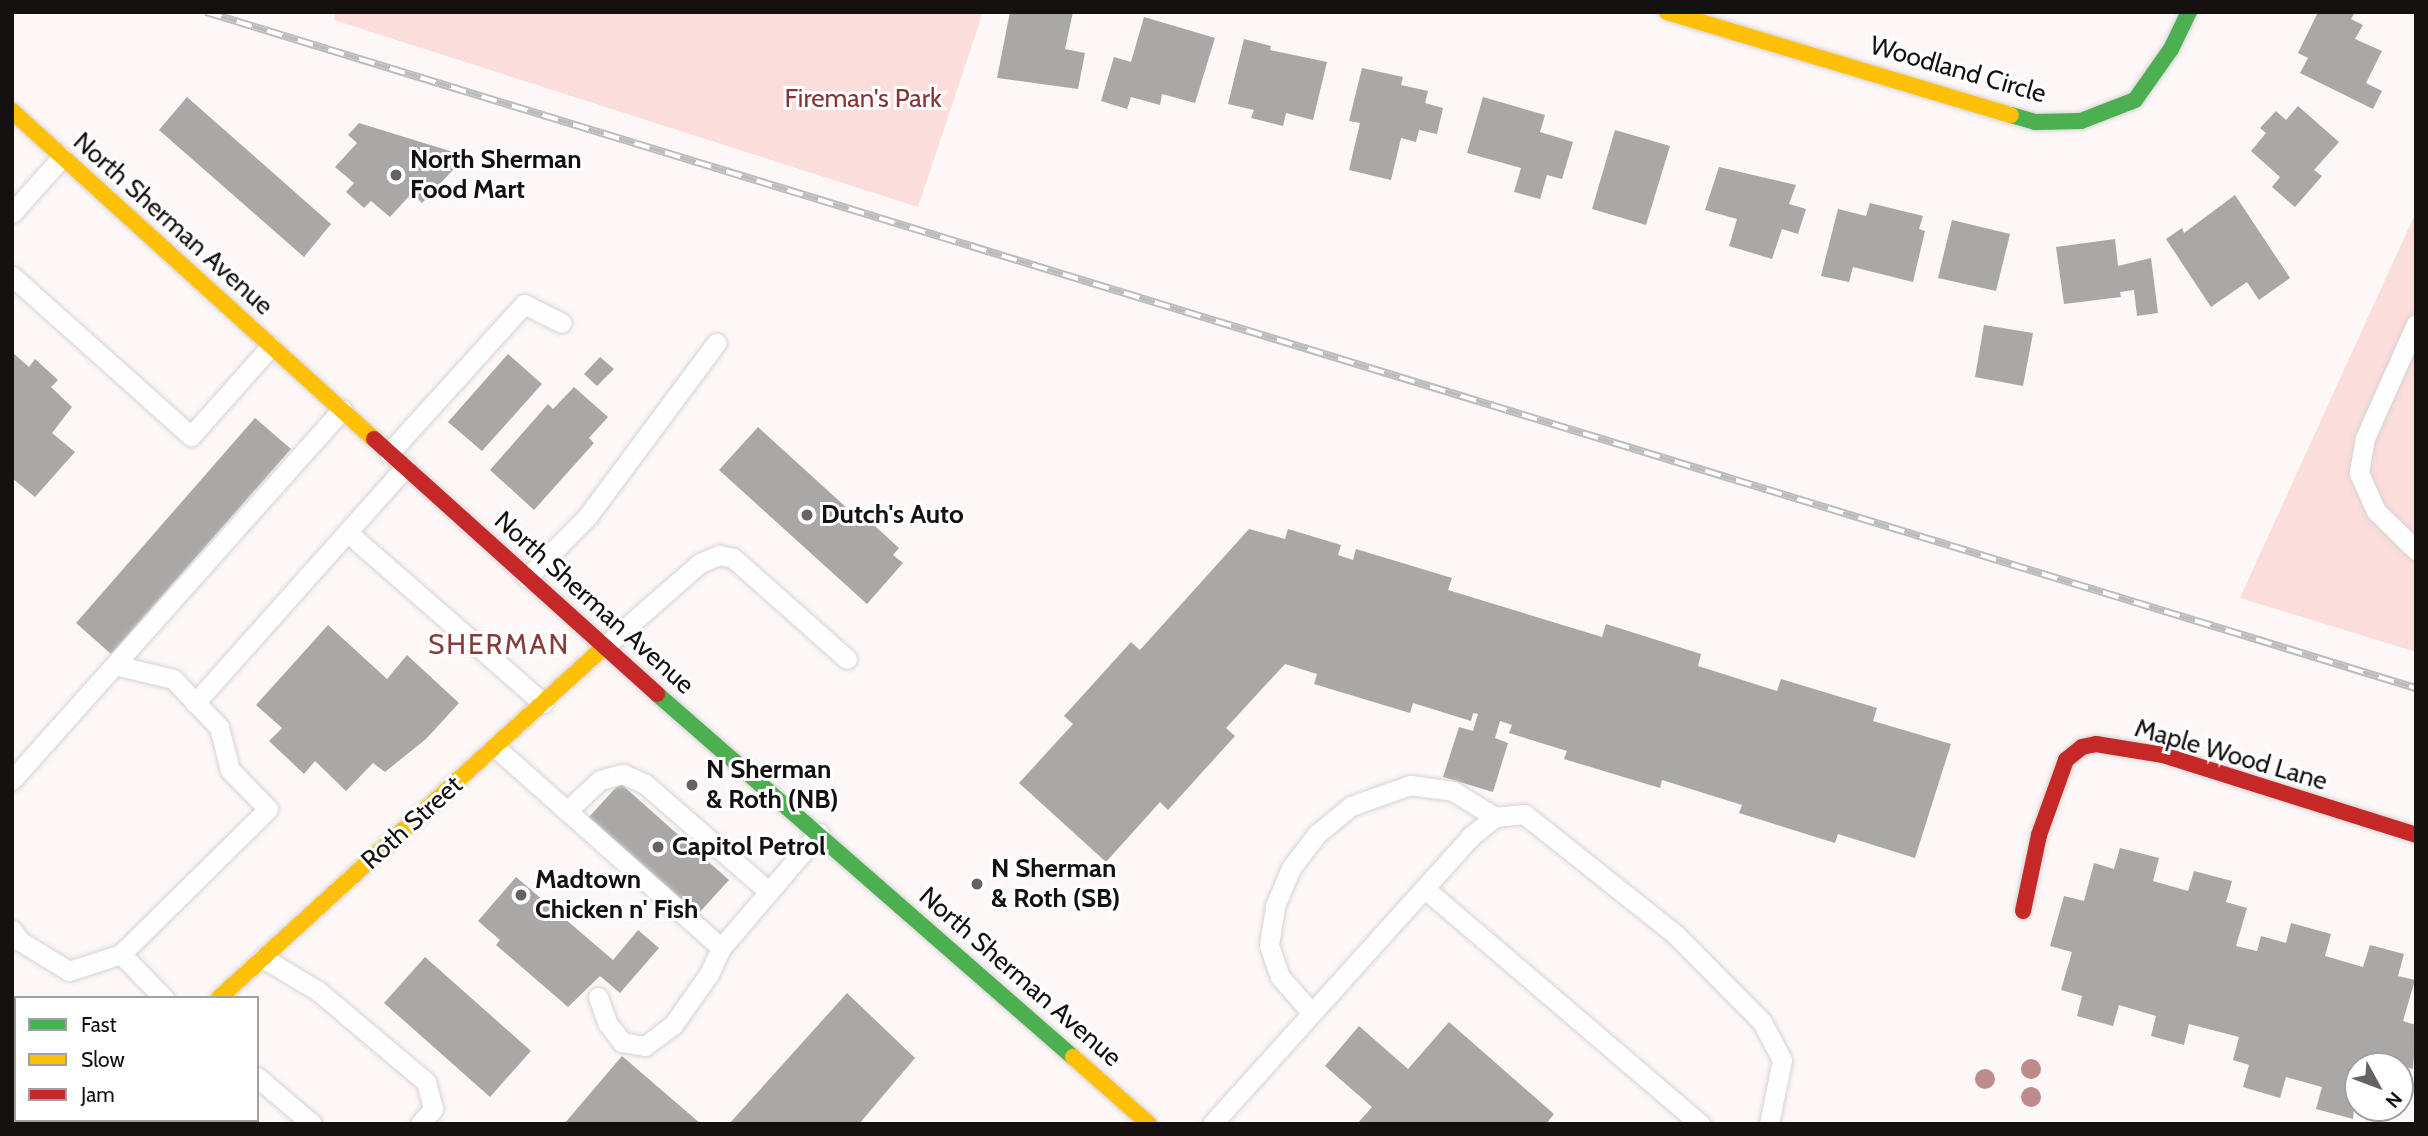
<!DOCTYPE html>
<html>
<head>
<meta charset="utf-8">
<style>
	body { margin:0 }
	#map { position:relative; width:2428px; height:1136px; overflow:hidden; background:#fdf7f7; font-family:Cabin,sans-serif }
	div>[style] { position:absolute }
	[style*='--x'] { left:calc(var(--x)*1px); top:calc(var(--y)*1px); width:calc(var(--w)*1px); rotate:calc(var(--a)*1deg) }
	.green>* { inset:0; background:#fbdddb }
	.building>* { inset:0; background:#aaa7a7 }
	.roads { filter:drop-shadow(0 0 2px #d7d3d2) drop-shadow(0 0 2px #d7d3d2) }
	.lane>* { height:19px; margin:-9.5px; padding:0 9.5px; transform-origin:9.5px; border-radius:9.5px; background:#fffefe }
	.street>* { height:37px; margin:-18.5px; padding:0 18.5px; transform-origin:18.5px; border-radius:18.5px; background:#fffefe }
	.fast>* { height:16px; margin:-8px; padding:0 8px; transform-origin:8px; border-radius:8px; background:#4caf50 }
	.slow>* { height:16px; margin:-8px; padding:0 8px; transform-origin:8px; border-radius:8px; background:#ffc107 }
	.jam>* { height:16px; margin:-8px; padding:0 8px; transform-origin:8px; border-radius:8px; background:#c62828 }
	.rail>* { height:8px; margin-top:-4px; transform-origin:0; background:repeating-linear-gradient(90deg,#fff 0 16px,#bdbcbc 0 32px); box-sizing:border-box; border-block:2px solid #bdbcbc }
	.trees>* { width:20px; height:20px; margin:-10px; border-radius:50%; background:#bd8b8c }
	.dots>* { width:19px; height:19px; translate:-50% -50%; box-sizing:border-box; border:4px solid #fff; border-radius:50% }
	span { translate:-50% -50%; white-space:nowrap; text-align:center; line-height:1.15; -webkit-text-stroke:6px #fff; paint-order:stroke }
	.street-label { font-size:26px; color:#151111 }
	.park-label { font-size:26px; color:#883235 }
	.poi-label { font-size:26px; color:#151111; font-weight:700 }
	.left { translate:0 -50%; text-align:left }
	.neighbourhood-label { font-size:28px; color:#853c3d; letter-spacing:2px }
	.frame { position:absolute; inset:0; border:14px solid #151111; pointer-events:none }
	.legend { position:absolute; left:14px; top:996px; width:245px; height:126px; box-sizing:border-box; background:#fff; border:2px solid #a1a0a0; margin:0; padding:9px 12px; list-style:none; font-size:21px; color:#151111 }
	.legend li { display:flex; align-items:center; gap:14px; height:35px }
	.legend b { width:35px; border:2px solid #a1a0a0 }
	.north { position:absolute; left:2344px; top:1052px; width:70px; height:70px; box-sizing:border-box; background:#fff; border:2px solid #a1a0a0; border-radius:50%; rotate:131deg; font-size:19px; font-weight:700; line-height:28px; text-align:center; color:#151111 }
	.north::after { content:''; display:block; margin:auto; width:24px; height:32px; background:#666262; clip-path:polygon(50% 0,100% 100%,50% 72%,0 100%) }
</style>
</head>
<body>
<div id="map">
	<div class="green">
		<div style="clip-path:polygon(336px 12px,983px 12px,918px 207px,334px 20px)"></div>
		<div style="clip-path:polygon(2416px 212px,2416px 652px,2240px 598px)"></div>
	</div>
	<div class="building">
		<div style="clip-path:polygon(1010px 12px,1073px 12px,1065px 49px,1085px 53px,1078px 89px,997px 78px)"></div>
		<div style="clip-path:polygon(2318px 12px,2355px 12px,2351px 19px,2363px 25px,2355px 39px,2382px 51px,2366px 83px,2382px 91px,2373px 109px,2300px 73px,2308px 58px,2298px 53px)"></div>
		<div style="clip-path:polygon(1144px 17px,1215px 38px,1195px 103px,1162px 94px,1160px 105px,1131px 97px,1127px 109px,1101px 101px,1114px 57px,1131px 62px)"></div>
		<div style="clip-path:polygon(1244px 39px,1271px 46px,1270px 50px,1327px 62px,1313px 120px,1286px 113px,1283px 126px,1251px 118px,1254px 110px,1228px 104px)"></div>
		<div style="clip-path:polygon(1362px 68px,1403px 77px,1401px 85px,1428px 91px,1425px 103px,1443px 108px,1437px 134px,1419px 130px,1416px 142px,1401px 138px,1391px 180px,1349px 170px,1360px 123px,1349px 121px)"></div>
		<div style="clip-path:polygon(187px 97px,331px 224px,304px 257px,159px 130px)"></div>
		<div style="clip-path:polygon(1483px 97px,1545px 115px,1540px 132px,1573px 142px,1562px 179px,1547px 175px,1540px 199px,1514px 192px,1521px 168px,1467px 153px)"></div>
		<div style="clip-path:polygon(2298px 106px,2339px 142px,2314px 170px,2322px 176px,2295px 207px,2272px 187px,2280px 177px,2251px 151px,2266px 133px,2260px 128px,2276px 111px,2286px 120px)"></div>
		<div style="clip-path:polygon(359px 123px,466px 156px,422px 203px,412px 193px,390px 217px,371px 201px,364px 208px,346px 192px,354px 183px,335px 167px,357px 143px,348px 135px)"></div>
		<div style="clip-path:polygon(1615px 130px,1670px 146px,1646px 225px,1592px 209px)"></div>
		<div style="clip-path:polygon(1719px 167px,1796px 185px,1789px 204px,1806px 209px,1798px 234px,1782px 229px,1772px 259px,1729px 246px,1737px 219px,1705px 210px)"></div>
		<div style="clip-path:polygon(2235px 195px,2290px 278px,2259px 300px,2247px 282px,2211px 307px,2166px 239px,2182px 228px,2184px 233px)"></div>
		<div style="clip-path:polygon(1870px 203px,1923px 216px,1919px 229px,1925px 231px,1913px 282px,1853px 267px,1849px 282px,1821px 276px,1838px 209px,1866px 216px)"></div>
		<div style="clip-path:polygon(1952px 220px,2010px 234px,1996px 291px,1938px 278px)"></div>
		<div style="clip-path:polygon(2115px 239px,2118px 266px,2151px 258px,2158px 313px,2137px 316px,2134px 290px,2120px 292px,2121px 297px,2064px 304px,2056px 247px)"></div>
		<div style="clip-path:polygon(1984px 325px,2033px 333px,2023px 386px,1975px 377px)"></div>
		<div style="clip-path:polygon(12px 352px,29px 367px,35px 359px,58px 380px,51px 387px,72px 407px,52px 433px,75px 452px,35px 497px,12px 478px)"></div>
		<div style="clip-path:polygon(508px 354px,542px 384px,482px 451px,448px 422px)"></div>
		<div style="clip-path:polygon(600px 357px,614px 369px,597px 386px,584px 374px)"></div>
		<div style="clip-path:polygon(574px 387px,608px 417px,589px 438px,594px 443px,534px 510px,490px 470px,548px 404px,553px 409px)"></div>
		<div style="clip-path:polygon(255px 418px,291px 449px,111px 654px,76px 623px)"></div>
		<div style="clip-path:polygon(758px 427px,848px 509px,845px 513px,857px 525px,864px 516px,899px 548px,893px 555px,903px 563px,867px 604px,719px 470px)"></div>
		<div style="clip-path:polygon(1249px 529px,1285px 539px,1288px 529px,1341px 545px,1338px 555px,1353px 560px,1356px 549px,1452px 578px,1448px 590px,1602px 637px,1606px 624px,1701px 654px,1698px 666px,1777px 691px,1781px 679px,1877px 708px,1873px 721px,1951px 744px,1915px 858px,1838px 834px,1835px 843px,1739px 813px,1742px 805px,1662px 780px,1660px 788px,1564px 759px,1567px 751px,1509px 733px,1512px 725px,1500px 721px,1495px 738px,1508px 743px,1493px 792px,1443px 777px,1459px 727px,1473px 731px,1478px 714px,1473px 713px,1471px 721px,1413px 703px,1410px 713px,1314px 684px,1317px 674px,1285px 664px,1226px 728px,1235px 736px,1168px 810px,1160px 802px,1106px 862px,1019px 783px,1073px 724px,1064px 716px,1131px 642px,1140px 650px)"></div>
		<div style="clip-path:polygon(328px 625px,387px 679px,407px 655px,459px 703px,426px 739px,385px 772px,373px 763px,346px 791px,315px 761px,304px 774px,269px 741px,282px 728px,256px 705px)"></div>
		<div style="clip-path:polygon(620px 783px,729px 880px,698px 914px,589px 817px)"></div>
		<div style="clip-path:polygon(2120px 848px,2159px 858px,2153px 881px,2188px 891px,2194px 871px,2232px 881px,2226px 902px,2247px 908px,2236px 946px,2257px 951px,2261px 936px,2286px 943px,2291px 923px,2331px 934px,2325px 956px,2363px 967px,2370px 945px,2404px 954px,2398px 976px,2415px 980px,2403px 1021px,2416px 1025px,2413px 1069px,2391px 1063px,2358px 1066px,2353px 1119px,2316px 1109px,2322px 1087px,2286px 1077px,2280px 1098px,2243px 1087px,2249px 1065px,2233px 1060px,2239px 1037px,2189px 1024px,2184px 1045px,2151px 1036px,2156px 1016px,2119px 1005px,2113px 1026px,2077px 1016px,2082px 996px,2061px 990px,2072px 952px,2050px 946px,2064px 896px,2084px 901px,2094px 863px,2114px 869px)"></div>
		<div style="clip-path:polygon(516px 877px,613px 960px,638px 930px,659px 948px,620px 993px,600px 976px,568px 1007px,496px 945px,500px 940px,478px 921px)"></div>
		<div style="clip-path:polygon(425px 957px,531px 1051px,490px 1097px,384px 1003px)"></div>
		<div style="clip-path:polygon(847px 993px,915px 1058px,859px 1124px,729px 1124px)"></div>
		<div style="clip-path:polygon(1449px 1022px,1554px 1114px,1546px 1124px,1357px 1124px,1372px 1107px,1325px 1066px,1359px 1026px,1408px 1069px)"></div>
		<div style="clip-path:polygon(622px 1056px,701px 1124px,564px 1124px)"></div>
	</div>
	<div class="roads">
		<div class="lane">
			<div style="--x:12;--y:213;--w:75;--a:-48.2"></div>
			<div style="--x:12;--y:276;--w:240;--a:41.8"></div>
			<div style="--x:191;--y:436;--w:120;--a:-48.4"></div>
			<div style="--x:2416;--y:324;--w:125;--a:114.1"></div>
			<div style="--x:2365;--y:438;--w:36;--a:100"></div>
			<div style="--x:2359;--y:473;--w:42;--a:65.9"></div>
			<div style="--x:2376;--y:511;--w:56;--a:44.3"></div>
			<div style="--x:389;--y:453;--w:201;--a:-47.8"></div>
			<div style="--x:524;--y:304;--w:42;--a:26.6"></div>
			<div style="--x:348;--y:533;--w:259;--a:41.1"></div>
			<div style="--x:527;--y:578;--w:86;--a:-45.5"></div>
			<div style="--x:587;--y:517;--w:217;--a:-53.4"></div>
			<div style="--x:604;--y:647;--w:128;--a:-41.2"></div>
			<div style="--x:700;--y:563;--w:21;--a:-23"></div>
			<div style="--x:719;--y:555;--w:14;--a:12"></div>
			<div style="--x:733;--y:558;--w:152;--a:41.5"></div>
			<div style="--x:115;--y:665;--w:60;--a:13.6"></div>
			<div style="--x:173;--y:679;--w:66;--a:46.2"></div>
			<div style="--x:219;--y:727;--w:44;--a:75.7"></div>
			<div style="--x:230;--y:770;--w:54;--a:45.7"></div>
			<div style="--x:268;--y:809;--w:206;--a:135.4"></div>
			<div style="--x:195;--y:703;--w:316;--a:-48.3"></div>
			<div style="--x:495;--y:747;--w:302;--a:41.6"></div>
			<div style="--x:721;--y:948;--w:151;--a:-49.6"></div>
			<div style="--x:12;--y:780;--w:496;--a:-48.3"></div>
			<div style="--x:567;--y:811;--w:45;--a:-43.2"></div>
			<div style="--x:600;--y:780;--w:24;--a:-15"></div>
			<div style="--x:623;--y:774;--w:24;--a:24"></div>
			<div style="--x:645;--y:784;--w:162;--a:41"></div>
			<div style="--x:1425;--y:889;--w:362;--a:40.5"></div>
			<div style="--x:12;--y:930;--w:14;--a:54"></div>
			<div style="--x:20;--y:941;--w:57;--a:31.5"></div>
			<div style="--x:69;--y:971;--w:55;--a:-18.1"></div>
			<div style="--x:121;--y:954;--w:62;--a:45.7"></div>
			<div style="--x:263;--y:958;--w:64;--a:31"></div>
			<div style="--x:318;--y:991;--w:141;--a:40.1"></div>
			<div style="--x:426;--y:1082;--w:28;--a:75"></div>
			<div style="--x:433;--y:1109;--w:20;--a:131"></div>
			<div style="--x:598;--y:997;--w:29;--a:70"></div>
			<div style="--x:608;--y:1024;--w:23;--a:52"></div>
			<div style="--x:622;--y:1042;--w:23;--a:10"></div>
			<div style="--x:645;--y:1046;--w:35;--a:-37"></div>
			<div style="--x:673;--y:1025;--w:62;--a:-54.8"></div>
			<div style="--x:709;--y:974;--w:29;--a:-65"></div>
			<div style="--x:1311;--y:1012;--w:47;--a:-131.5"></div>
			<div style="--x:1280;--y:977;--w:34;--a:-109"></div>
			<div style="--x:1269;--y:945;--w:39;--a:-81"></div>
			<div style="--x:1275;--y:906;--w:41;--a:-67.2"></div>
			<div style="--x:1291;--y:868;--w:43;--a:-52.6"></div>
			<div style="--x:1317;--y:834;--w:44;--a:-39.5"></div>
			<div style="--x:1351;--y:806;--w:63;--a:-19.6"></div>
			<div style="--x:1410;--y:785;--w:43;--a:7.9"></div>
			<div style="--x:1453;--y:791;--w:49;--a:31.8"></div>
			<div style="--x:257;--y:1077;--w:72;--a:40.5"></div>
			<div style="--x:1212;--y:1124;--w:386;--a:-48"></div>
			<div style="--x:1470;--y:837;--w:32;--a:-39"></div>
			<div style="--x:1495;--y:817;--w:29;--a:-6"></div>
			<div style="--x:1524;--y:814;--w:193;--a:38.5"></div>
			<div style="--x:1675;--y:934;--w:124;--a:45.3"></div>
			<div style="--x:1762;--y:1022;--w:43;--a:62.2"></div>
			<div style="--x:1782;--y:1060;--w:65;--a:101.5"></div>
		</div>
		<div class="street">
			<div style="--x:81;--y:1124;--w:6;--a:-45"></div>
		</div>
		<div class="fast">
			<div style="--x:2011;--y:115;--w:25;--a:16"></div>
			<div style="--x:2035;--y:122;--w:46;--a:-1.2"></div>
			<div style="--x:2081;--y:121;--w:58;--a:-21.3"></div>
			<div style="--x:2135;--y:100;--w:62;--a:-54.8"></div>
			<div style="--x:2171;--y:49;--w:41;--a:-64.1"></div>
			<div style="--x:657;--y:694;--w:552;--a:41.11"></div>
		</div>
		<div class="slow">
			<div style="--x:1667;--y:12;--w:359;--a:16.7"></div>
			<div style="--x:12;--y:111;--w:488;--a:42.2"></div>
			<div style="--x:219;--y:998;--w:521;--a:-42.36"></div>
			<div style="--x:1073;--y:1057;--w:101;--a:41.4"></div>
		</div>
		<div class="jam">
			<div style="--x:374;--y:439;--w:381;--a:42"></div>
			<div style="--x:2023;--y:911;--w:78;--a:-78.1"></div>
			<div style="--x:2039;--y:835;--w:80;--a:-70.2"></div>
			<div style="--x:2066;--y:760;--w:21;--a:-39"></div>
			<div style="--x:2082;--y:747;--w:14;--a:-12"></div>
			<div style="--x:2096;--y:744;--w:68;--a:9.3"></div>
			<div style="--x:2163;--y:755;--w:265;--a:17.5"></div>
		</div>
	</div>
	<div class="rail">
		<div style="--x:206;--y:12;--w:2311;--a:17.01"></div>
	</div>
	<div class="trees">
		<div style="left:2031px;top:1069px"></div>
		<div style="left:1985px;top:1079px"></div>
		<div style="left:2031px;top:1097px"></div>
	</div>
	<div class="dots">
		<div style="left:396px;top:175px;background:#666262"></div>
		<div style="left:807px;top:515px;background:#666262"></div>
		<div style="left:692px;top:785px;background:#666262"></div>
		<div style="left:658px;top:847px;background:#666262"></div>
		<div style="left:977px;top:884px;background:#666262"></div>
		<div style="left:521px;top:895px;background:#666262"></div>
	</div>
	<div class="street-label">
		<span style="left:1958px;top:70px;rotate:16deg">Woodland Circle</span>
		<span style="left:173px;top:224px;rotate:42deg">North Sherman Avenue</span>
		<span style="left:594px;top:603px;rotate:42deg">North Sherman Avenue</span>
		<span style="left:2231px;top:755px;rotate:16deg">Maple Wood Lane</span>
		<span style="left:412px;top:823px;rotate:-42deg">Roth Street</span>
		<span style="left:1020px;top:977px;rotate:41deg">North Sherman Avenue</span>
	</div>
	<div class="park-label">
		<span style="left:863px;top:99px">Fireman's Park</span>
	</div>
	<div class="poi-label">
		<span class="left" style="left:410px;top:175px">North Sherman<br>Food Mart</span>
		<span class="left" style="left:821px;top:515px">Dutch's Auto</span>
		<span class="left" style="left:706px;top:785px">N Sherman<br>&amp; Roth (NB)</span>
		<span class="left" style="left:672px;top:847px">Capitol Petrol</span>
		<span class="left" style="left:991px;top:884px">N Sherman<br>&amp; Roth (SB)</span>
		<span class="left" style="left:535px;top:895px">Madtown<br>Chicken n' Fish</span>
	</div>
	<div class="neighbourhood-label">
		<span style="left:499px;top:644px">SHERMAN</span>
	</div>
	<div class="frame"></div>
	<ul class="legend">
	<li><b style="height:9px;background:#4caf50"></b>Fast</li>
	<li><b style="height:9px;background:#ffc107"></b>Slow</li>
	<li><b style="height:9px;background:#c62828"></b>Jam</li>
	</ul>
	<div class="north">N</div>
</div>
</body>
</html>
